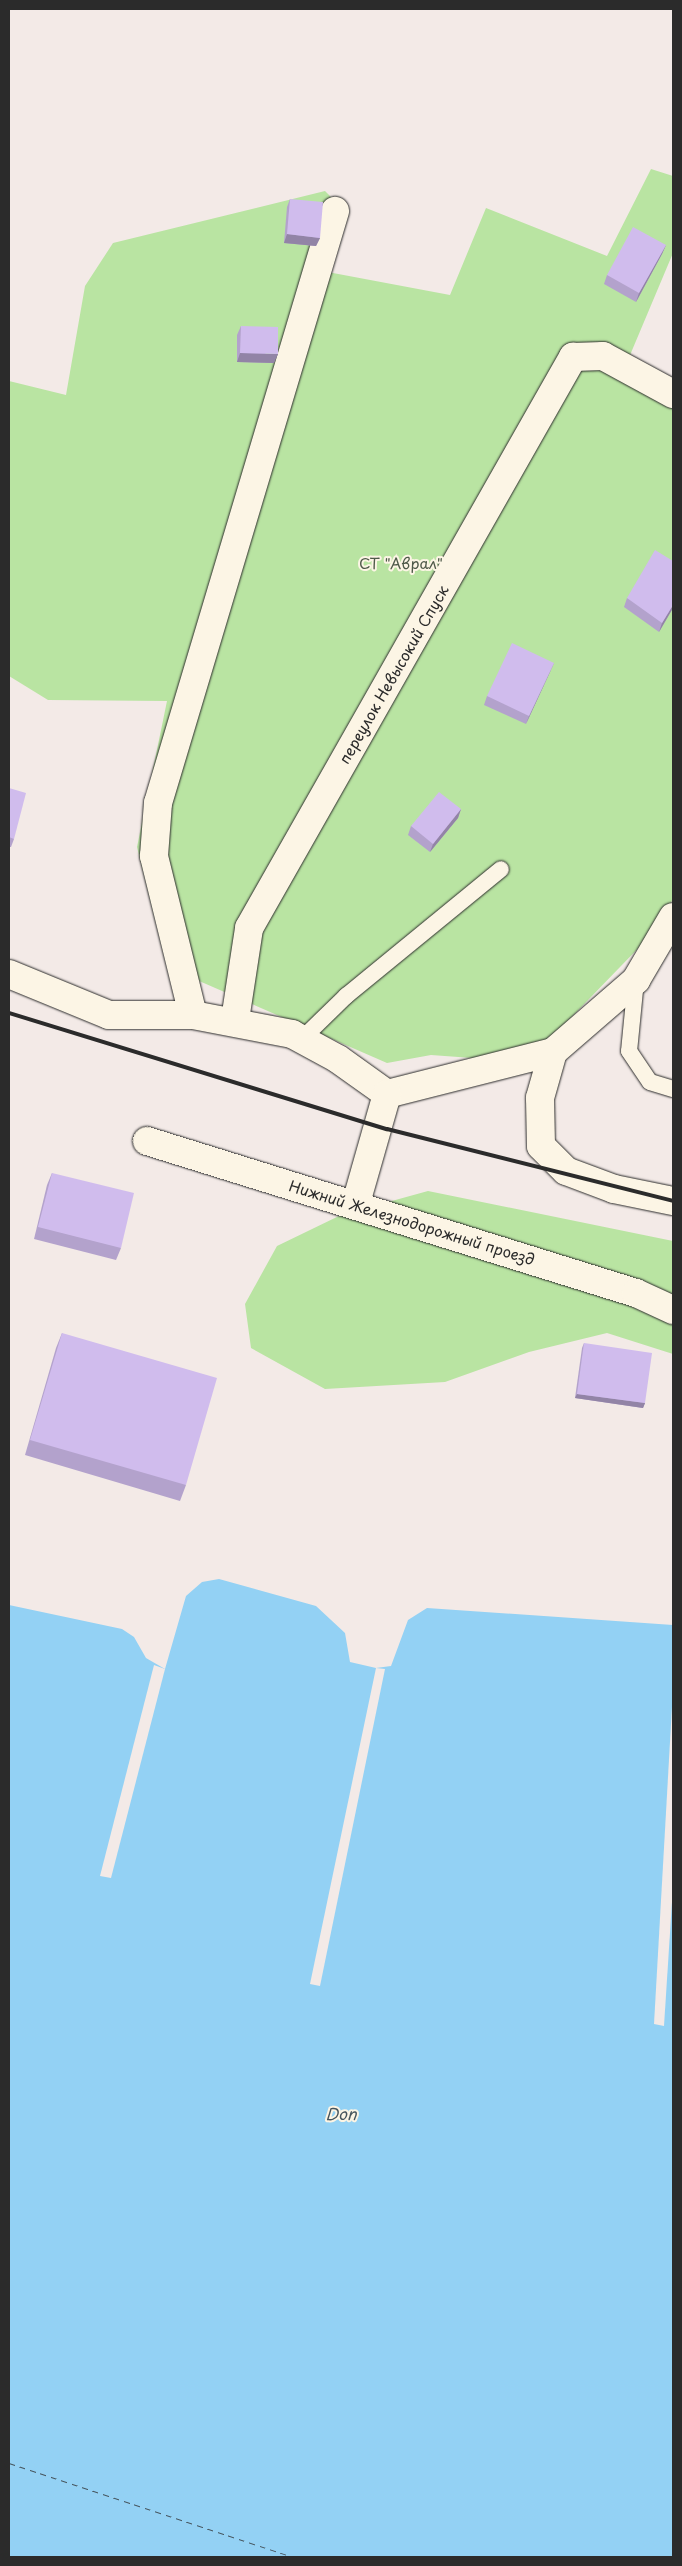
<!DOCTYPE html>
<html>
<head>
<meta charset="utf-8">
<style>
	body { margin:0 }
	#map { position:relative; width:682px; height:2566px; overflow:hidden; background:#f3eae7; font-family:"Playpen Sans",sans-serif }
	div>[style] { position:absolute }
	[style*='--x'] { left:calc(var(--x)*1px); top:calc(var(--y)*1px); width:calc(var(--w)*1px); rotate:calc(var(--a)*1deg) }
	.green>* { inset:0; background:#b9e4a2 }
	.water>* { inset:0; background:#93d1f4 }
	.pier>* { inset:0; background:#f3eae7 }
	.ferry>* { height:1px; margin-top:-0.5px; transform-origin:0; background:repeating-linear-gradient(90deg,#45545d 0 6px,transparent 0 11px) }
	.roads { filter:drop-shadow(0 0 1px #2b2b2b) drop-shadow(0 0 1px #2b2b2b) }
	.service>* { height:16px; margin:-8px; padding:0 8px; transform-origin:8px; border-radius:8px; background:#fcf5e5 }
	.minor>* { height:28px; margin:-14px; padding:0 14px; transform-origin:14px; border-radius:14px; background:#fcf5e5 }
	.rail>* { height:4px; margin:-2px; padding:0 2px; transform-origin:2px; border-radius:2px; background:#2b2b2b }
	.wall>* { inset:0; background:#b3a2cc }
	.shaded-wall>* { inset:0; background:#9284a6 }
	.building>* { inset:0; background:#d0bced }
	span { translate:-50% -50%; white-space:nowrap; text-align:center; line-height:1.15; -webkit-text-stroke:4px #fcf5e5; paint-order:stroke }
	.park-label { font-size:15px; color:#4e5949 }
	.street-label { font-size:15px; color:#2b2b2b }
	.water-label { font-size:16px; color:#45545d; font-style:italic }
	.frame { position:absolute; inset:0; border:10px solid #2b2b2b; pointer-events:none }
</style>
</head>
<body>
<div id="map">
	<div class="green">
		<div style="clip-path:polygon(651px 169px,673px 176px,673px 253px,625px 367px,673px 388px,673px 899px,651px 935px,528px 1062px,431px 1055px,387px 1063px,167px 967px,137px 847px,167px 701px,48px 700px,9px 676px,9px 381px,66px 395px,85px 286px,113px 243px,325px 191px,333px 199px,317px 270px,450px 295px,486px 208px,607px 256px)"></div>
		<div style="clip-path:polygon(428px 1191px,673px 1241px,673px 1354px,607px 1333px,529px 1352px,445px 1382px,325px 1389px,251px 1348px,245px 1304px,277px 1246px,341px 1215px)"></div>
	</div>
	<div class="water">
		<div style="clip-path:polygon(219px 1579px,316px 1606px,345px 1633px,350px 1662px,376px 1668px,391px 1666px,408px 1620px,427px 1608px,673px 1625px,673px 2557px,9px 2557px,9px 1605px,122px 1629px,134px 1637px,146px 1658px,165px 1669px,186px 1596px,202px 1582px)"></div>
	</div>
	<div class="pier">
		<div style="clip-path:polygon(154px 1665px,165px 1669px,111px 1878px,100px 1876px)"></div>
		<div style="clip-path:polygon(376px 1668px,385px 1669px,320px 1986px,310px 1984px)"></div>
		<div style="clip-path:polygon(673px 1689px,673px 1886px,664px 2026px,654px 2024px)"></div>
	</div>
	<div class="ferry">
		<div style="--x:9;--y:2463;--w:299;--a:18.3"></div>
	</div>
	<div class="roads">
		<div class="service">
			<div style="--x:636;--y:980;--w:71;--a:95.6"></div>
			<div style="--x:629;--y:1051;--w:37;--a:56"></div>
			<div style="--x:650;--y:1082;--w:24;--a:17"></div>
			<div style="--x:302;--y:1039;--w:62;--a:-44.3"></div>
			<div style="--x:346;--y:996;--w:200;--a:-39.3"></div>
		</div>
		<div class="minor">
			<div style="--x:9;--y:974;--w:108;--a:22.3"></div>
			<div style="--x:109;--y:1015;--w:84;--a:0"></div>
			<div style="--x:193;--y:1015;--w:101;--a:10.9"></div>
			<div style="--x:292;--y:1034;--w:52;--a:28.5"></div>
			<div style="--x:338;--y:1059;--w:60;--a:35.5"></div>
			<div style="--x:387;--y:1094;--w:171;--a:-14.2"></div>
			<div style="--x:553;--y:1052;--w:110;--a:-40.9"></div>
			<div style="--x:636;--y:980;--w:73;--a:-59.6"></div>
			<div style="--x:193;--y:1015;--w:164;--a:-103.8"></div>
			<div style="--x:154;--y:856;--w:53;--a:-85.7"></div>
			<div style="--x:158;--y:803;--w:618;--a:-73.35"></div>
			<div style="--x:235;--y:1020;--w:93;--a:-81.3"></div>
			<div style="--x:249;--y:928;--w:657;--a:-60.43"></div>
			<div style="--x:573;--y:357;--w:30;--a:-2"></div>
			<div style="--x:603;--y:356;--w:80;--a:28.5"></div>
			<div style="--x:553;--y:1052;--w:48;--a:105.8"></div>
			<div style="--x:540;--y:1098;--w:48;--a:88.8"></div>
			<div style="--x:541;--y:1146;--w:35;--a:45"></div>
			<div style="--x:566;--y:1171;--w:51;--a:20.6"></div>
			<div style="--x:614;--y:1189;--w:60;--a:11.5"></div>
			<div style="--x:147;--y:1141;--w:512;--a:17.27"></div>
			<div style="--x:636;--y:1293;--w:41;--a:24.7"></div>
			<div style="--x:356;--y:1203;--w:113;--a:-74.1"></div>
		</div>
	</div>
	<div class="rail">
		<div style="--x:9;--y:1013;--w:395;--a:17.1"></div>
		<div style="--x:387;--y:1129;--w:295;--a:14.1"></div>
	</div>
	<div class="wall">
		<div style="clip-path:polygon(290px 199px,320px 238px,316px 246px,284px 243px,287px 207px)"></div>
		<div style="clip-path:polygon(666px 245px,662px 254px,636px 302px,604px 284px,607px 275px)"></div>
		<div style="clip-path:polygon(241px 326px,274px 363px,237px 362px,237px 335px)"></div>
		<div style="clip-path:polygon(627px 598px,673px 608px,659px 632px,624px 607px)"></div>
		<div style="clip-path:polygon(554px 663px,550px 672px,526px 724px,484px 705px,487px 696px)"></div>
		<div style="clip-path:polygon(9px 788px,14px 839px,11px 847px,9px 847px)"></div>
		<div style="clip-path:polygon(461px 809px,458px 818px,430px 852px,408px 835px,411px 826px)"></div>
		<div style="clip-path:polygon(52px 1173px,121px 1248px,116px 1260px,34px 1239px,47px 1185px)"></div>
		<div style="clip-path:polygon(62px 1333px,186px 1485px,180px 1501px,25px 1455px,56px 1348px)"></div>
		<div style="clip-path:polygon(584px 1343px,645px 1403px,643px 1408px,575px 1398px,582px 1348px)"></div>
	</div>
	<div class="shaded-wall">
		<div style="clip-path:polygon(287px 234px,320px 238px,316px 246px,284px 243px)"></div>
		<div style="clip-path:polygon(666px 245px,662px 254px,636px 302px,639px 293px)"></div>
		<div style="clip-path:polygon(240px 353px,278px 354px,274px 363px,237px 362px)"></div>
		<div style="clip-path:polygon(673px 605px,673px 608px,659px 632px,662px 623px)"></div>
		<div style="clip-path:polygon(554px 663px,550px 672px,526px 724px,529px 716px)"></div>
		<div style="clip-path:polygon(461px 809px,458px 818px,430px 852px,433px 844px)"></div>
		<div style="clip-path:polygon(577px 1394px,645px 1403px,643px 1408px,575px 1398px)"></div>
	</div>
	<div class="building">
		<div style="clip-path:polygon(290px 199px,323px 202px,320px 238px,287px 234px)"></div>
		<div style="clip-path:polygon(633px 227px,666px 245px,639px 293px,607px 275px)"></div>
		<div style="clip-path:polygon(241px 326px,278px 327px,278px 354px,240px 353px)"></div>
		<div style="clip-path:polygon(655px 550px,673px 561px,673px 605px,662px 623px,627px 598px)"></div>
		<div style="clip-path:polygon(512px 643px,554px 663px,529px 716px,487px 696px)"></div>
		<div style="clip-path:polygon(9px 788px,26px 793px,14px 839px,9px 837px)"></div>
		<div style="clip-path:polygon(439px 792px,461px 809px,433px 844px,411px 826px)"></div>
		<div style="clip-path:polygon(52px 1173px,134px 1193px,121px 1248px,38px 1227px)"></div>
		<div style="clip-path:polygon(62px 1333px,217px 1378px,186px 1485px,30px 1440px)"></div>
		<div style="clip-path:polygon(584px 1343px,652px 1353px,645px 1403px,577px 1394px)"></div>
	</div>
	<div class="park-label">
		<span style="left:401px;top:563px">СТ "Аврал"</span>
	</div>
	<div class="street-label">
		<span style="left:393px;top:674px;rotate:-60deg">переулок Невысокий Спуск</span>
		<span style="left:412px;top:1222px;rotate:17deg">Нижний Железнодорожный проезд</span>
	</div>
	<div class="water-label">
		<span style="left:341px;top:2113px">Don</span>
	</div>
	<div class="frame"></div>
</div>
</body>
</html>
